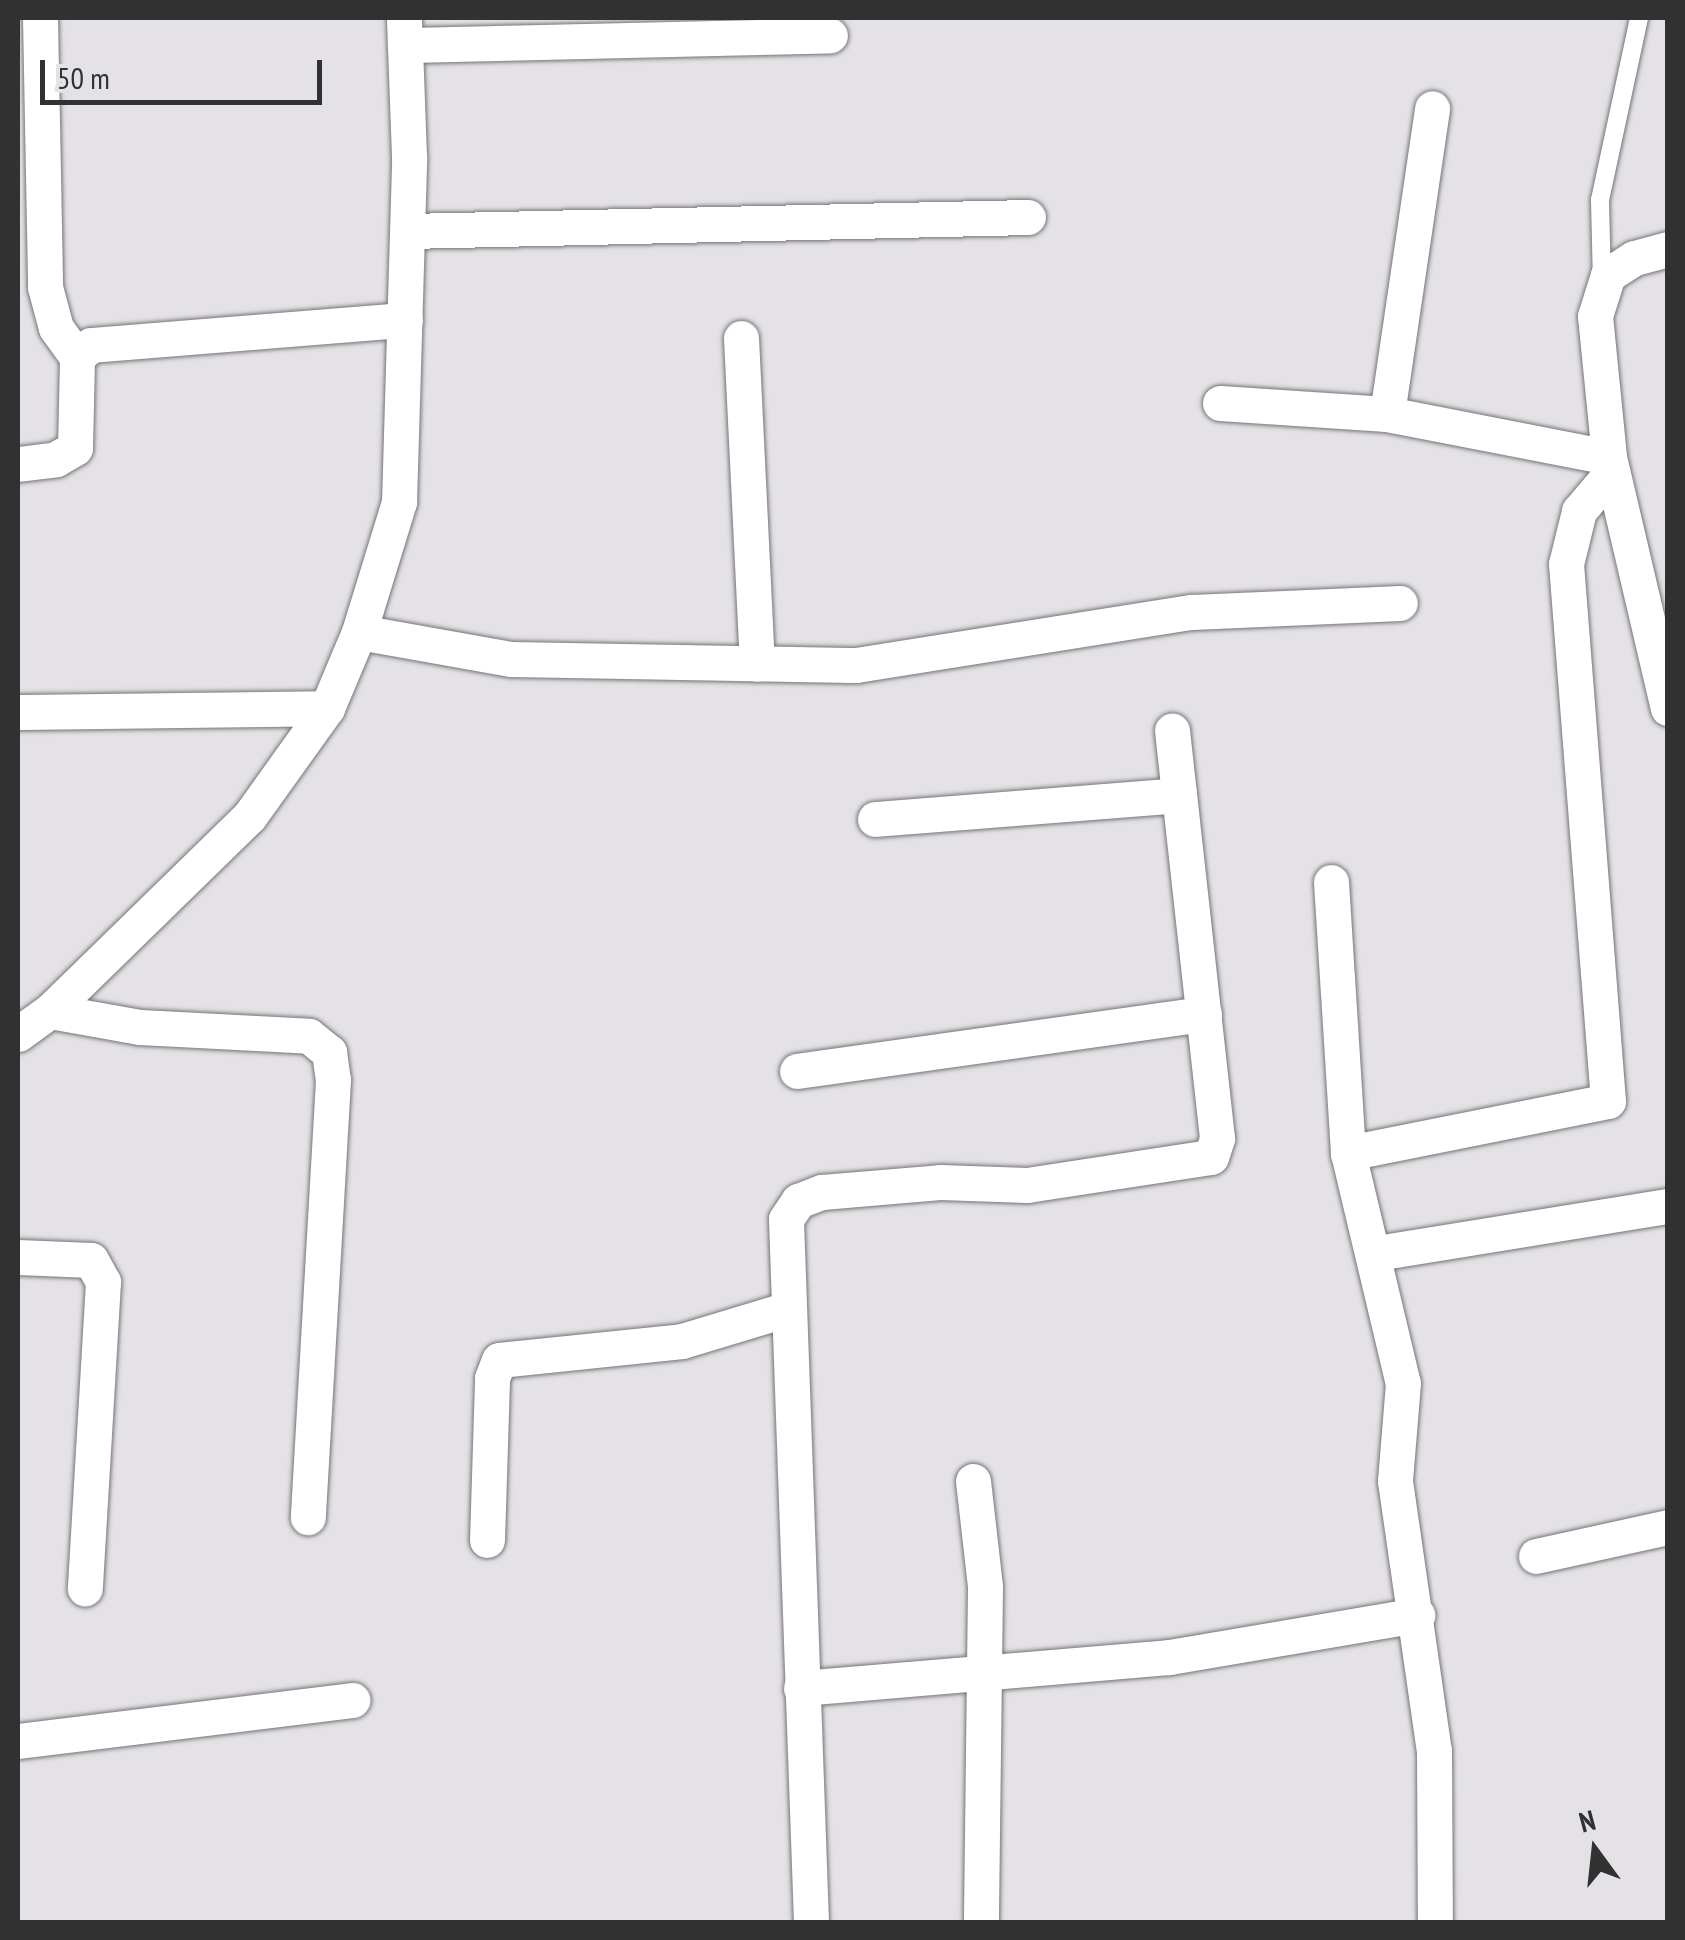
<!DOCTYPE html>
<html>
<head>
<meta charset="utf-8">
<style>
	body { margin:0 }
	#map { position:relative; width:1685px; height:1940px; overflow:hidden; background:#e4e2e6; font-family:"PT Sans Narrow",sans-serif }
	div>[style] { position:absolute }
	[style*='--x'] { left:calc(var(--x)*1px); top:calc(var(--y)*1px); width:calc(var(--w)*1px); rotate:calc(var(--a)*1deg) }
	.roads { filter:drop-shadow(0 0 2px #767477) drop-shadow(0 0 2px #767477) }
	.lane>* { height:18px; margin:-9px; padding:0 9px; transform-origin:9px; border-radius:9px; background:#fff }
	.street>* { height:35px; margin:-17.5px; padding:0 17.5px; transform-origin:17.5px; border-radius:17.5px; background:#fff }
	span { translate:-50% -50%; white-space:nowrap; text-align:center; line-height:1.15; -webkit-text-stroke:8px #e4e2e6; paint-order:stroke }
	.frame { position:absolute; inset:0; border:20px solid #313132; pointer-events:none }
	.north { position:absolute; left:1545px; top:1800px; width:100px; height:100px; -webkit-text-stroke:8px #e4e2e6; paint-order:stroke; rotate:345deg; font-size:28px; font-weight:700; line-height:40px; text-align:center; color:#313132 }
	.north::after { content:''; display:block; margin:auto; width:35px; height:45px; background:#313132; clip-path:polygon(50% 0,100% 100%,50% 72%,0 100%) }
	.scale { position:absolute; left:40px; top:60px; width:282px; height:45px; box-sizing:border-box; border:5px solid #313132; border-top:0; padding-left:12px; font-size:30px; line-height:35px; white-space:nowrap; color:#313132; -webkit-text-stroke:8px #e4e2e6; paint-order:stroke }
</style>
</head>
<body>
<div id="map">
	<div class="roads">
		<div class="lane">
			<div style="--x:1602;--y:283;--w:83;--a:-91.4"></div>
			<div style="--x:1600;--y:200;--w:186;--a:-77.9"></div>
		</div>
		<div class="street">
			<div style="--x:40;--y:18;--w:269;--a:88.9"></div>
			<div style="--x:45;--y:287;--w:42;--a:75"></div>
			<div style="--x:56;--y:328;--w:36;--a:54"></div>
			<div style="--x:405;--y:45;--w:425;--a:-1.3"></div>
			<div style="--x:408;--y:231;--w:620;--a:-1.29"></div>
			<div style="--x:1668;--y:249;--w:35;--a:165"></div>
			<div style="--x:1634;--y:258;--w:31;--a:147"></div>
			<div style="--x:1608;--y:275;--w:43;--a:107.6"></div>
			<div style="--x:1595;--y:316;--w:142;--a:84.3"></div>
			<div style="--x:1609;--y:457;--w:258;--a:76.8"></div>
			<div style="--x:741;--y:338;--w:326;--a:87.2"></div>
			<div style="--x:1220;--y:403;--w:167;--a:3.8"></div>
			<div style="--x:1387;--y:414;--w:226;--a:11"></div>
			<div style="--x:1387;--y:414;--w:309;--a:-81.6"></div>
			<div style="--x:18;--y:464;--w:38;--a:-7"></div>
			<div style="--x:56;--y:459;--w:22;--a:-30"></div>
			<div style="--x:75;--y:448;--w:91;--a:-88.7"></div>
			<div style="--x:77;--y:357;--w:18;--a:-41"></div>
			<div style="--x:91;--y:345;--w:315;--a:-4.6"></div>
			<div style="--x:359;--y:632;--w:154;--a:10.1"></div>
			<div style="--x:511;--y:659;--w:345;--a:1"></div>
			<div style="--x:856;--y:665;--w:340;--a:-9"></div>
			<div style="--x:1192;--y:612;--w:208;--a:-2.5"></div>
			<div style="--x:18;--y:712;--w:309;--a:-0.7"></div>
			<div style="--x:875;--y:819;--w:305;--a:-4.5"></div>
			<div style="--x:1331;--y:882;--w:272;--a:86.4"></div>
			<div style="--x:1348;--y:1153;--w:236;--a:76.6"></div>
			<div style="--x:1403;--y:1383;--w:98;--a:94.7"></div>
			<div style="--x:1395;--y:1481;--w:272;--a:81.8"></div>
			<div style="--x:1434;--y:1750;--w:172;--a:89.7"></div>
			<div style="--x:50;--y:1011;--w:91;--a:10.1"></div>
			<div style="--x:140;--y:1027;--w:169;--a:3"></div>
			<div style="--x:309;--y:1036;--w:26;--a:39"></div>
			<div style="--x:329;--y:1052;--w:28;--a:82"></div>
			<div style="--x:333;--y:1080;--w:438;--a:93.3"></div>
			<div style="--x:18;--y:1034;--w:39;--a:-36"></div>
			<div style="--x:50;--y:1011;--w:278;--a:-44.3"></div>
			<div style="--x:249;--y:817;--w:134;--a:-54.4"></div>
			<div style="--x:327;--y:708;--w:82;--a:-67.2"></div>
			<div style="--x:359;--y:632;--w:136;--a:-72.9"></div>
			<div style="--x:399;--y:502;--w:346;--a:-88.3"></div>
			<div style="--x:409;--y:156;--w:138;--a:-92.1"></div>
			<div style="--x:797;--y:1071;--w:411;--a:-8"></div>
			<div style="--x:1348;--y:1153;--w:265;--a:-11.3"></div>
			<div style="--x:1608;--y:1101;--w:539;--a:-94.47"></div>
			<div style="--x:1566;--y:564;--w:55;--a:-76.2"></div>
			<div style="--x:1579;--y:511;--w:51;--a:-49.8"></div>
			<div style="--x:1377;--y:1253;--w:295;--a:-9.2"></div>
			<div style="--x:18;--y:1257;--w:73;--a:2.4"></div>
			<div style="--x:91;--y:1260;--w:25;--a:61"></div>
			<div style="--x:103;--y:1282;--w:307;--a:93.4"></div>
			<div style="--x:973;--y:1481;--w:107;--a:83.5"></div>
			<div style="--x:985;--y:1587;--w:335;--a:90.7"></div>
			<div style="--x:487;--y:1540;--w:162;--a:-88.2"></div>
			<div style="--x:492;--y:1378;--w:19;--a:-69"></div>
			<div style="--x:499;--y:1360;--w:184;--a:-5.9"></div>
			<div style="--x:682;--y:1341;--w:108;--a:-16.8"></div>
			<div style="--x:1536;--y:1556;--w:135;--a:-12.4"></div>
			<div style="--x:801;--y:1688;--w:369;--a:-4.8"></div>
			<div style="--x:1169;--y:1657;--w:252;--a:-9.6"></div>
			<div style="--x:18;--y:1741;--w:337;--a:-7"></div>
			<div style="--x:811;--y:1922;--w:703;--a:-92.04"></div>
			<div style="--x:786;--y:1219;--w:22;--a:-56"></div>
			<div style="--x:798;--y:1201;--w:26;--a:-21"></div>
			<div style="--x:822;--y:1192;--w:118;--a:-4.8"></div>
			<div style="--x:940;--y:1182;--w:87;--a:2"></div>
			<div style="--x:1027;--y:1185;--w:186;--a:-8.7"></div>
			<div style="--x:1211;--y:1157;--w:20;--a:-72"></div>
			<div style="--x:1217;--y:1138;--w:410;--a:-96.3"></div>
		</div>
	</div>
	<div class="frame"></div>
	<div class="north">N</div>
	<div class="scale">50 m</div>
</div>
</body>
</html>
